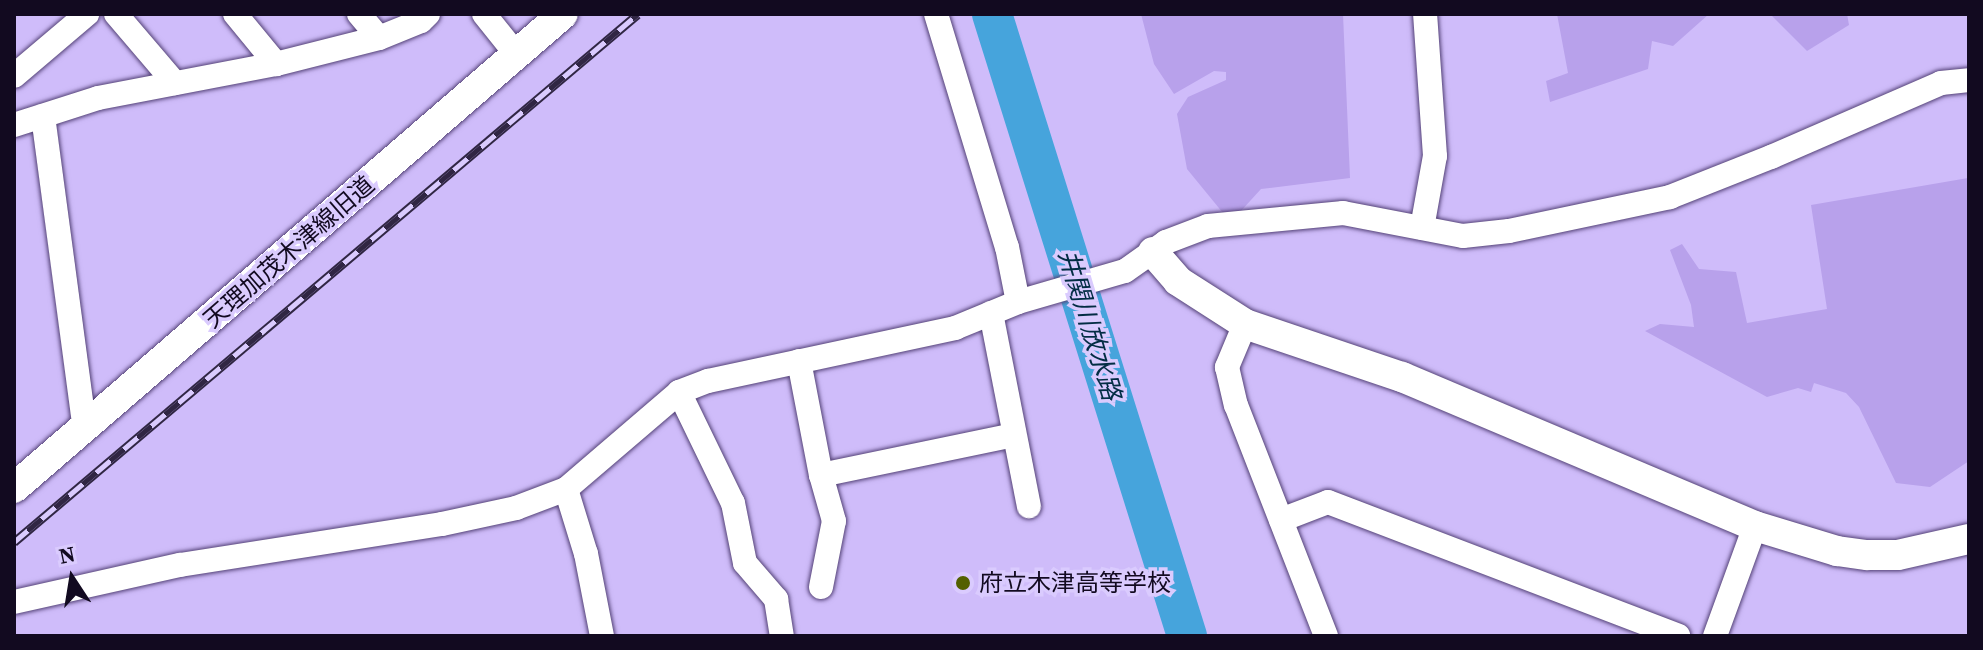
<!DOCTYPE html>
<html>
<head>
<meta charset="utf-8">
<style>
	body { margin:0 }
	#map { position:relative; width:1983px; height:650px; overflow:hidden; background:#cfbcfa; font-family:"Source Serif 4","Noto Sans JP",serif }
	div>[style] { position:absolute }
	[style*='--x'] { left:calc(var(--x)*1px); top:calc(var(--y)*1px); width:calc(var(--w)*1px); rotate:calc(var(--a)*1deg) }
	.green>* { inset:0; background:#b8a1eb }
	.river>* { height:40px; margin:-20px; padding:0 20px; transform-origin:20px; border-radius:20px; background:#46a4dc }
	.roads { filter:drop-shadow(0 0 2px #544277) drop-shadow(0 0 2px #544277) }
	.minor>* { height:24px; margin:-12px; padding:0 12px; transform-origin:12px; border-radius:12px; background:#fff }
	.tertiary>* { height:30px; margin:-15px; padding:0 15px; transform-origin:15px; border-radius:15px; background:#fff }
	.rail>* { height:9px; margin-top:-4.5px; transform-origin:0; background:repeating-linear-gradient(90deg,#dacbfe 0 18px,#302643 0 36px); box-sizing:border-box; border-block:2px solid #302643 }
	.dots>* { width:22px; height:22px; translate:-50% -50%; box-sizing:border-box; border:4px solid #dacbfe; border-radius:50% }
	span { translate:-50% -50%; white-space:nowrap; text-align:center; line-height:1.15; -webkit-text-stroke:7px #dacbfe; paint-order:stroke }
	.street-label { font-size:24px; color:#120a20 }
	.poi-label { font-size:24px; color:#120a20 }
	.left { translate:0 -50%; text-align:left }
	.water-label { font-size:26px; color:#032d44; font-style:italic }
	.frame { position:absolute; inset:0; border:16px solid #120a20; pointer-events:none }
	.north { position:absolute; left:32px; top:538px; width:80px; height:80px; -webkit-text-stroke:6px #dacbfe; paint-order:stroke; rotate:348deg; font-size:22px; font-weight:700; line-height:32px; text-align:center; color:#120a20 }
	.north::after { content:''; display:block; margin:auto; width:28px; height:36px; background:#120a20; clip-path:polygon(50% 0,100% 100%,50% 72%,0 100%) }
</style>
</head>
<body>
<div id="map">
	<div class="green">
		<div style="clip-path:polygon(1141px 14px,1343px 14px,1350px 178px,1261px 189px,1240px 212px,1223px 213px,1187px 169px,1177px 114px,1188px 97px,1226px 80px,1226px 72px,1214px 71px,1174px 94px,1154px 64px)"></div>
		<div style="clip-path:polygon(1557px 14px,1709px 14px,1673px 46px,1652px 41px,1648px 69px,1550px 102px,1546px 81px,1568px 73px)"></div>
		<div style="clip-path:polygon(1770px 14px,1847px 14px,1849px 25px,1807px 51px)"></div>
		<div style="clip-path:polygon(1968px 178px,1969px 461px,1930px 487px,1896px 483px,1859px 407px,1846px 393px,1814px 383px,1811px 392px,1798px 388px,1767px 397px,1645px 331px,1660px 324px,1694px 327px,1691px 305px,1670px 250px,1682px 244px,1699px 269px,1736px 272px,1747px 323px,1827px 309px,1811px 205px)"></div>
	</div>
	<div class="river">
		<div style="--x:992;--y:14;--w:652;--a:72.59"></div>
	</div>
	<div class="roads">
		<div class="minor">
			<div style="--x:116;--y:14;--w:91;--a:49.5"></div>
			<div style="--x:235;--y:14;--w:65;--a:50.6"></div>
			<div style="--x:359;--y:14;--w:31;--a:50"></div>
			<div style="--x:484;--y:14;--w:51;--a:51.3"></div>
			<div style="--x:936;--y:14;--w:244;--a:73.1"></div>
			<div style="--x:1007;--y:247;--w:56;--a:78.7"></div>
			<div style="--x:14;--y:76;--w:96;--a:-40.3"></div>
			<div style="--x:43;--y:116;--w:316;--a:82.4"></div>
			<div style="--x:14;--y:125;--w:88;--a:-17.8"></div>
			<div style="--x:98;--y:98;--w:181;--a:-10.8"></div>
			<div style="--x:276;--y:64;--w:106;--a:-14.2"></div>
			<div style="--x:379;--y:38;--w:45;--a:-22"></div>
			<div style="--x:421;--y:21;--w:10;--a:-45"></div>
			<div style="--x:1422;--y:228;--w:73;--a:-79.8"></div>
			<div style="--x:1435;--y:156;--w:142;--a:-94"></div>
			<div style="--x:991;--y:313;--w:197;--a:78.9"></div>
			<div style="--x:1245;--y:324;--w:47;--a:112.7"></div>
			<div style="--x:1227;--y:367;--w:39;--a:77"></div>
			<div style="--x:1236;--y:405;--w:248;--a:68.7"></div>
			<div style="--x:799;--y:361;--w:116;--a:79.1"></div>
			<div style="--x:821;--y:475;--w:197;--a:-11.7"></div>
			<div style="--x:679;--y:392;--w:123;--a:64.1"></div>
			<div style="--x:733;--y:503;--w:61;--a:78.7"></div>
			<div style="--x:745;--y:563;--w:48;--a:49.3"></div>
			<div style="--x:776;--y:599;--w:37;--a:81"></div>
			<div style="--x:1281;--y:520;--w:50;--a:-21"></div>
			<div style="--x:1328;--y:502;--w:375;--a:20.9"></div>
			<div style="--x:821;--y:587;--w:67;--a:-78.9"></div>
			<div style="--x:834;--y:521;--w:48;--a:-105.8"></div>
			<div style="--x:14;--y:602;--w:170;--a:-12.6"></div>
			<div style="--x:180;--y:565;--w:265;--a:-8.9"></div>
			<div style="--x:442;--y:524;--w:76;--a:-12.2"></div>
			<div style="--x:516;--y:508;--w:53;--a:-20.8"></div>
			<div style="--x:602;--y:636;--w:84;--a:-101"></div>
			<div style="--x:586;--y:554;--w:68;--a:-107.1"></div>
			<div style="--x:566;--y:489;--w:149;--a:-40.6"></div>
			<div style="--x:679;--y:392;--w:31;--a:-21"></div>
			<div style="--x:708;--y:381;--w:253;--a:-12.1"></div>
			<div style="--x:955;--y:328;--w:68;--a:-22.4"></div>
			<div style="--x:1018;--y:302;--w:111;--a:-16.2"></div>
			<div style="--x:1125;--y:271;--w:50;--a:-35.3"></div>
			<div style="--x:1166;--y:242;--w:45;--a:-20.9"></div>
			<div style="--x:1208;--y:226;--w:136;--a:-5.5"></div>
			<div style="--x:1343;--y:213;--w:122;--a:10.9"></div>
			<div style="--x:1463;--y:236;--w:46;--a:-6.2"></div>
			<div style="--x:1509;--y:231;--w:165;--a:-11.9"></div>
			<div style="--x:1670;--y:197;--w:109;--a:-21.6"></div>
			<div style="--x:1771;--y:157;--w:185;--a:-23.5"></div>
			<div style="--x:1941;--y:83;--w:28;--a:-6"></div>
			<div style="--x:1715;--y:636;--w:117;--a:-70"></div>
		</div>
		<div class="tertiary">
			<div style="--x:1153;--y:252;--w:38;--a:49"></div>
			<div style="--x:1178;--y:281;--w:80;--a:32.7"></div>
			<div style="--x:1245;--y:324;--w:166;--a:18.7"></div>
			<div style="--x:1402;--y:377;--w:383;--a:22.9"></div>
			<div style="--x:1755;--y:526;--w:86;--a:17"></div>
			<div style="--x:1837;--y:551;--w:30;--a:8"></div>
			<div style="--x:1867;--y:555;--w:31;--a:0"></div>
			<div style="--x:1898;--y:555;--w:73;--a:-12.7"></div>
			<div style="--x:14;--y:488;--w:725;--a:-40.81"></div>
		</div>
	</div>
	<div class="rail">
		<div style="--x:14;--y:542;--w:817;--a:-40.24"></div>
	</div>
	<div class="dots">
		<div style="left:963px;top:583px;background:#536000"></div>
	</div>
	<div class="street-label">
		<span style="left:289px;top:252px;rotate:-41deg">天理加茂木津線旧道</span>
	</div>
	<div class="poi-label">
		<span class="left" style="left:979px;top:583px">府立木津高等学校</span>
	</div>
	<div class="water-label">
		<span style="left:1089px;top:325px;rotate:73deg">井関川放水路</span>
	</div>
	<div class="frame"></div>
	<div class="north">N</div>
</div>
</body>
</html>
